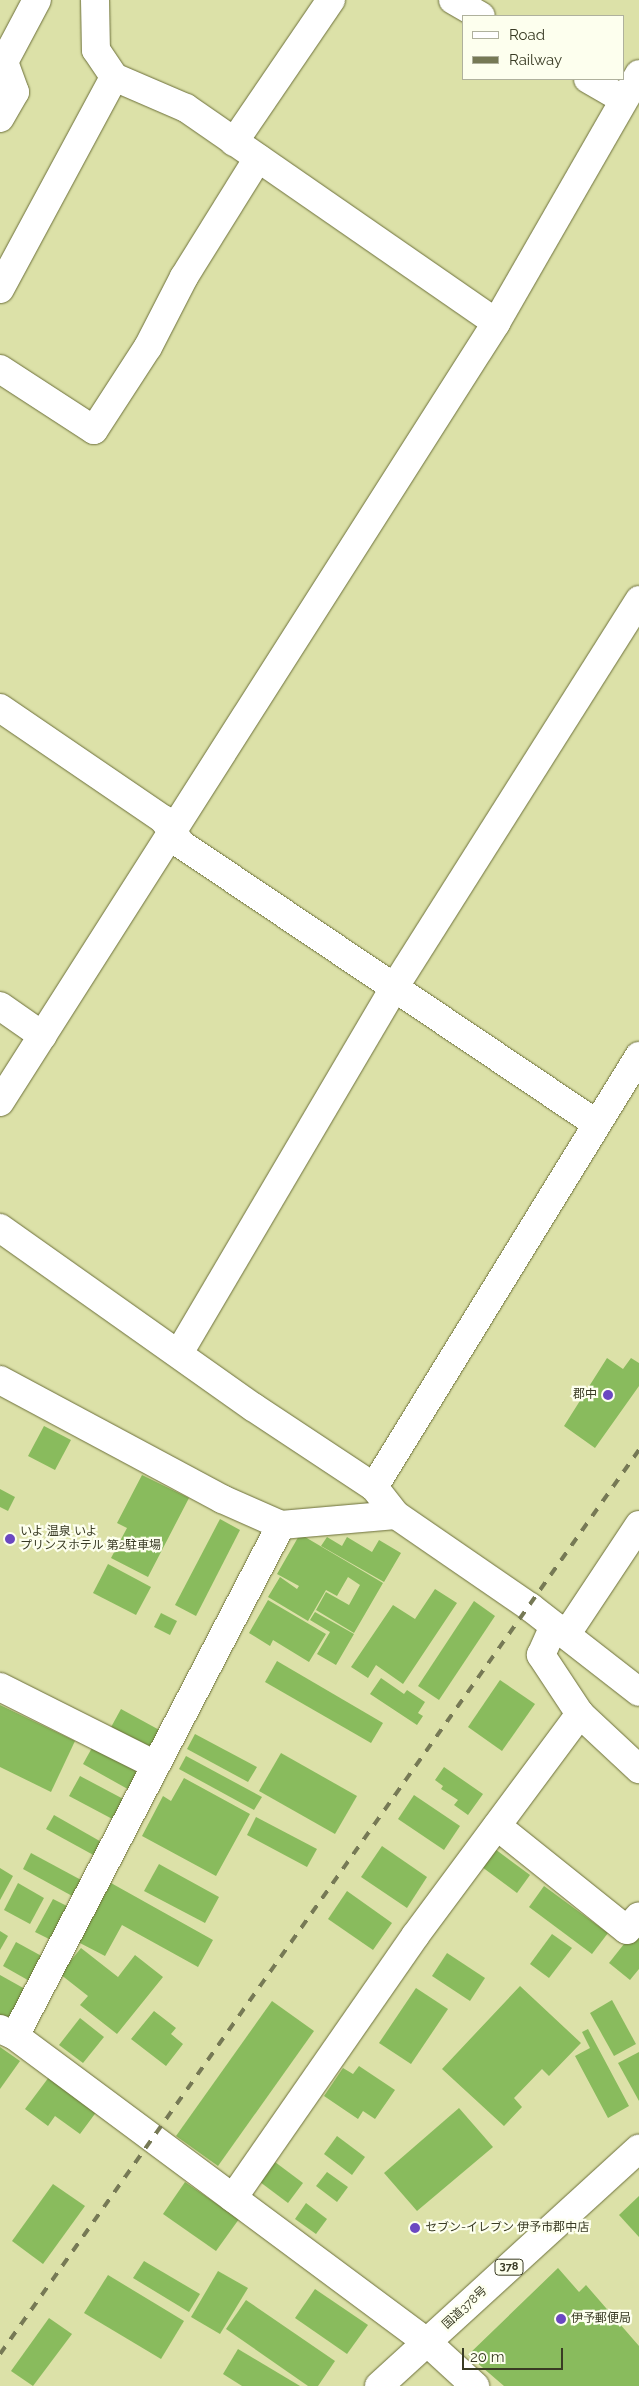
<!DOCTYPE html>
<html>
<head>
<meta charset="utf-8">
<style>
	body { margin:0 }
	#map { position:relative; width:639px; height:2386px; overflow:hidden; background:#dce1a8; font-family:Raleway,"Noto Sans JP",sans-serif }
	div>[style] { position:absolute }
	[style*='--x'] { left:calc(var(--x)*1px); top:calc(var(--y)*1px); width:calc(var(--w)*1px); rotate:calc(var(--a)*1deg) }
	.building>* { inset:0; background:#89bb5d }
	.roads { filter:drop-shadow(0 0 1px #6c6f3a) drop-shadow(0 0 1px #6c6f3a) }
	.minor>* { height:28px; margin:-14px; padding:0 14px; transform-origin:14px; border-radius:14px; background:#fff }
	.highway>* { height:28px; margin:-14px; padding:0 14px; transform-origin:14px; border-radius:14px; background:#fff }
	.rail>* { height:4px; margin-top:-2px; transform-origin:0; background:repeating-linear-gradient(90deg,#767955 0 9px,transparent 0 18px) }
	.dots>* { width:14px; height:14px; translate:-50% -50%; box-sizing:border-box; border:2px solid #fdffee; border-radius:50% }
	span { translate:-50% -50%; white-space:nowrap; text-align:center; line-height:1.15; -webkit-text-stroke:4.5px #fdffee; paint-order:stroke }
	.shield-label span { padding:1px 4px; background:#fdffee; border:1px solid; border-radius:4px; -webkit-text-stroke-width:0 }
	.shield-label { font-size:11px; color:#393b24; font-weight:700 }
	.poi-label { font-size:12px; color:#393b24 }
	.right { translate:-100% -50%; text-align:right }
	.left { translate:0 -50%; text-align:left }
	.street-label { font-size:12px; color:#393b24 }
	.legend { position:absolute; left:462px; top:15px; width:162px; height:65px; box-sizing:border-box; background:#fdffee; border:1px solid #afb19d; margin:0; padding:6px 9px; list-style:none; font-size:15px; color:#393b24 }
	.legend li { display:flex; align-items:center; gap:10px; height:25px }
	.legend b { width:25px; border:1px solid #afb19d }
	.scale { position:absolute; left:462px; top:2348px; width:101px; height:22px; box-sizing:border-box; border:2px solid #393b24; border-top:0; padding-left:6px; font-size:15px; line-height:18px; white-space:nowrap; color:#393b24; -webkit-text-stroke:4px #fdffee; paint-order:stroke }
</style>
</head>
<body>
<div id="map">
	<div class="building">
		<div style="clip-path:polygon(607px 1358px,623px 1369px,631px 1358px,639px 1363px,639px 1386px,595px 1448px,564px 1426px)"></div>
		<div style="clip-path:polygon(44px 1426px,71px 1440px,55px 1470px,28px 1456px)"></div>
		<div style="clip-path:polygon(142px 1475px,189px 1498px,148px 1577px,111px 1558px,127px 1528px,117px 1523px)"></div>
		<div style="clip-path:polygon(0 1489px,15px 1497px,8px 1511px,0 1507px)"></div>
		<div style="clip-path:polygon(220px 1519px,240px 1530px,196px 1616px,175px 1605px)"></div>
		<div style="clip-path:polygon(300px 1534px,383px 1583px,354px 1633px,316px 1610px,326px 1592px,349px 1605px,360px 1585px,348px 1577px,337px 1596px,326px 1590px,308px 1621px,268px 1597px,280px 1577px,297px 1589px,305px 1577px,299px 1586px,277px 1574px)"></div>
		<div style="clip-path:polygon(327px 1537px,342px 1546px,347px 1537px,372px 1552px,379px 1540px,401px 1553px,384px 1582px,321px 1546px)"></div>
		<div style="clip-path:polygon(108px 1564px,151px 1587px,136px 1615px,93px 1593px)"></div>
		<div style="clip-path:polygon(435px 1589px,457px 1603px,403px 1684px,376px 1665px,368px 1678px,351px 1667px,393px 1605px,415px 1619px)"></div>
		<div style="clip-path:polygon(268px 1600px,326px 1634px,309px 1662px,273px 1640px,270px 1646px,249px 1633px)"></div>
		<div style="clip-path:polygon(474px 1601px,495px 1616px,439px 1700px,418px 1686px)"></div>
		<div style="clip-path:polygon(315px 1612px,354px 1634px,336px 1665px,317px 1654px,330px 1632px,310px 1620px)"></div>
		<div style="clip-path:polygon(161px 1613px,177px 1621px,170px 1635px,154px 1627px)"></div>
		<div style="clip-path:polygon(277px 1661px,383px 1723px,371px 1743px,265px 1682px)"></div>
		<div style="clip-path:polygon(381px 1678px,404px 1694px,407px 1690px,425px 1702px,418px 1713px,423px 1716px,417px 1725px,370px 1694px)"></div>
		<div style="clip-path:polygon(500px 1680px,535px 1704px,502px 1751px,468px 1727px)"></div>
		<div style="clip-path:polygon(0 1705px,75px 1741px,51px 1792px,0 1767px)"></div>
		<div style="clip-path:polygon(121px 1709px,163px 1732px,152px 1752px,110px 1729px)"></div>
		<div style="clip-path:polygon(195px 1734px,257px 1767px,248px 1782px,187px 1749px)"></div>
		<div style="clip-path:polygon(93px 1746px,143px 1774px,133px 1792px,83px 1764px)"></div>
		<div style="clip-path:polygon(281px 1753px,357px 1796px,335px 1834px,259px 1791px)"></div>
		<div style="clip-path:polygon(186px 1756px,262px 1797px,254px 1810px,179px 1769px)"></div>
		<div style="clip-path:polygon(444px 1767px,483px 1794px,468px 1815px,454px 1805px,458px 1800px,441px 1789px,443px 1786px,435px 1780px)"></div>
		<div style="clip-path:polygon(80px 1776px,129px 1802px,118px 1822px,69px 1796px)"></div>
		<div style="clip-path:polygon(184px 1778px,250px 1814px,216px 1876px,142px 1836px,163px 1796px,171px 1801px)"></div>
		<div style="clip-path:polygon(414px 1795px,460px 1826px,444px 1850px,398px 1819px)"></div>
		<div style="clip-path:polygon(54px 1815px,105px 1844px,97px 1857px,46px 1829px)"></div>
		<div style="clip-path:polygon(256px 1817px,317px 1849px,307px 1867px,247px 1835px)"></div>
		<div style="clip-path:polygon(382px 1846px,427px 1877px,407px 1908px,361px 1877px)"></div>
		<div style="clip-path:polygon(495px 1849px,530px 1875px,517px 1893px,482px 1867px)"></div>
		<div style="clip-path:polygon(31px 1853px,83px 1881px,74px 1897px,23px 1869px)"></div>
		<div style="clip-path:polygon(159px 1864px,219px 1897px,205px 1923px,144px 1891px)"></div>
		<div style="clip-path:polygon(0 1868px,13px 1876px,0 1900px)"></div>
		<div style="clip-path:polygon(18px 1883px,44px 1898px,30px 1924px,4px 1910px)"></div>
		<div style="clip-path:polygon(111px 1883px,213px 1940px,198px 1967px,122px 1925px,105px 1956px,78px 1942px)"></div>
		<div style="clip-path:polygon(544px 1886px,608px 1933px,592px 1954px,529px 1907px)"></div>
		<div style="clip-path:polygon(347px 1891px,392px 1923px,373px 1950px,328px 1919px)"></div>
		<div style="clip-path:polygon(53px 1899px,71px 1908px,53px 1941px,35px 1932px)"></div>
		<div style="clip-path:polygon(639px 1925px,639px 1969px,630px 1980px,609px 1963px)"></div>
		<div style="clip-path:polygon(0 1931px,8px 1936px,0 1950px)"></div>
		<div style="clip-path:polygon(552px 1934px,572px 1948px,549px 1978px,530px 1964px)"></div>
		<div style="clip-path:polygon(16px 1942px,47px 1959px,33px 1983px,3px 1966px)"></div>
		<div style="clip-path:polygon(81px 1948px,118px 1977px,135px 1955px,163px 1977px,117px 2034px,80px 2005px,88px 1996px,60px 1974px)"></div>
		<div style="clip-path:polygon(447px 1953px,485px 1978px,470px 2001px,432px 1976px)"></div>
		<div style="clip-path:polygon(0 1975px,25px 1989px,8px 2020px,0 2016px)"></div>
		<div style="clip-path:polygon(520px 1986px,581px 2043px,549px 2076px,542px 2069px,514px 2098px,522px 2107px,504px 2126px,442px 2069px)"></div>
		<div style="clip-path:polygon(416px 1988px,448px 2009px,411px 2064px,379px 2043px)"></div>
		<div style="clip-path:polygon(612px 2000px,636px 2044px,614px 2056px,590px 2013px)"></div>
		<div style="clip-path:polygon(272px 2001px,314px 2031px,218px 2166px,176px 2136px)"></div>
		<div style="clip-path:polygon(154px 2011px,176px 2028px,171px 2034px,183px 2044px,166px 2066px,131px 2039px)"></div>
		<div style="clip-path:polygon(80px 2018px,104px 2037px,83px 2063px,59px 2045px)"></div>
		<div style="clip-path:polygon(588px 2029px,629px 2106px,608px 2118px,575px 2056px,590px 2048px,582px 2032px)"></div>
		<div style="clip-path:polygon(0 2047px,20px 2061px,0 2089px)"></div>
		<div style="clip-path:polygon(639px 2052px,639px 2101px,618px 2063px)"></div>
		<div style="clip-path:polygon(359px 2066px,395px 2090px,375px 2119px,363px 2111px,358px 2119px,324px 2096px,343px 2068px,353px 2074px)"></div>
		<div style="clip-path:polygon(52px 2073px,100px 2107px,80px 2134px,55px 2116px,48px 2126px,25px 2109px)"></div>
		<div style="clip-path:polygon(459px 2108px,493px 2147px,417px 2211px,384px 2173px)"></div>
		<div style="clip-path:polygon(337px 2136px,365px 2157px,352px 2175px,324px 2154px)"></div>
		<div style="clip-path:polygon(275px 2162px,303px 2183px,288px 2203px,260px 2182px)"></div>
		<div style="clip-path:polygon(327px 2172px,348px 2187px,337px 2202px,316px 2186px)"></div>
		<div style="clip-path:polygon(185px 2182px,239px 2219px,216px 2251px,163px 2214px)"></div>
		<div style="clip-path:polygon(53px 2184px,85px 2206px,43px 2264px,12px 2241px)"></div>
		<div style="clip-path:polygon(639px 2196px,639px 2237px,619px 2215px)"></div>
		<div style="clip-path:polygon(306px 2203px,327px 2219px,316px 2234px,295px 2219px)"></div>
		<div style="clip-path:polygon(144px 2261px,200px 2294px,189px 2312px,133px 2278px)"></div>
		<div style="clip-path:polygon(558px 2268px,579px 2292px,586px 2285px,639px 2346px,639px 2386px,504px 2386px,468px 2355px)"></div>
		<div style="clip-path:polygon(218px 2271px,248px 2288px,220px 2334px,191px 2317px)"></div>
		<div style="clip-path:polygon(108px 2275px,184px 2321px,161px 2359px,84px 2313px)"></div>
		<div style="clip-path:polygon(315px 2289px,368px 2325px,347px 2354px,295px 2318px)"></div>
		<div style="clip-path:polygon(246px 2300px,335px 2361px,318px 2386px,308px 2386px,226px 2329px)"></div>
		<div style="clip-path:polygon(49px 2318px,72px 2334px,33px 2386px,11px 2371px)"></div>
		<div style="clip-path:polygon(238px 2349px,300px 2386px,242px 2386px,223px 2374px)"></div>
	</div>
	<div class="roads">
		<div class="minor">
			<div style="--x:95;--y:0;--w:50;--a:88.9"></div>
			<div style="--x:96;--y:50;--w:32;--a:56"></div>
			<div style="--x:114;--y:77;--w:78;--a:23.3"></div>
			<div style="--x:186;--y:108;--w:377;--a:34.7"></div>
			<div style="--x:453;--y:0;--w:32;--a:30"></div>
			<div style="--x:588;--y:79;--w:39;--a:30"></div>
			<div style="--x:0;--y:118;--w:30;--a:-60"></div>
			<div style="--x:15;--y:92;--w:32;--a:-110"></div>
			<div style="--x:4;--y:62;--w:70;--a:-62"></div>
			<div style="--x:234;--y:142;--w:172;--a:-55.7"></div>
			<div style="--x:0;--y:289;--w:241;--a:-61.7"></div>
			<div style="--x:0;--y:369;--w:112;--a:33"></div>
			<div style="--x:94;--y:430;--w:99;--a:-57"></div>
			<div style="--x:148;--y:347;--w:79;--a:-62.8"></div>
			<div style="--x:184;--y:277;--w:140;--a:-58.1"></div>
			<div style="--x:0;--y:708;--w:197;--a:34.3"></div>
			<div style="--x:163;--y:819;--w:31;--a:54"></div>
			<div style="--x:181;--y:844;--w:501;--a:33.94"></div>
			<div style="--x:0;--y:1006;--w:52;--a:34.9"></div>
			<div style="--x:0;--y:1102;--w:924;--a:-57.51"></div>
			<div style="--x:496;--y:323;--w:287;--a:-60.1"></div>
			<div style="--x:0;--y:1228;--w:310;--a:35.3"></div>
			<div style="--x:253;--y:1407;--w:145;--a:33.5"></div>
			<div style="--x:374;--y:1487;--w:36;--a:52"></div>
			<div style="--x:396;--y:1515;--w:163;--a:34.5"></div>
			<div style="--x:530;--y:1607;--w:138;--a:37.9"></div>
			<div style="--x:179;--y:1353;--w:424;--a:-59.5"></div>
			<div style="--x:394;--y:988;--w:459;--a:-57.7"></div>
			<div style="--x:0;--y:1380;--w:252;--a:28.2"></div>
			<div style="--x:222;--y:1499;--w:64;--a:23.8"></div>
			<div style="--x:281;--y:1525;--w:115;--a:-5"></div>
			<div style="--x:374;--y:1487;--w:506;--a:-58.41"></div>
			<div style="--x:566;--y:1635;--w:132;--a:-56.4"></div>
			<div style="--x:0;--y:1687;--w:174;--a:26.6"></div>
			<div style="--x:580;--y:1714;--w:81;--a:43"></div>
			<div style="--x:497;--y:1826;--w:166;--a:38.7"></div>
			<div style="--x:627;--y:1930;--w:18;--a:-49"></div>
			<div style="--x:0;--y:2029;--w:17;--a:25"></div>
			<div style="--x:15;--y:2036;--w:515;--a:36.62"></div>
			<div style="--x:428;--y:2343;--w:64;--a:42.5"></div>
			<div style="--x:15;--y:2036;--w:576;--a:-62.5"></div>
			<div style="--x:233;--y:2198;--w:319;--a:-55.2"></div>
			<div style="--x:415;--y:1936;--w:277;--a:-53.4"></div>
			<div style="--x:580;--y:1714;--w:71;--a:-123.5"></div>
			<div style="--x:541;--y:1655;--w:32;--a:-66"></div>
		</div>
		<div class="highway">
			<div style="--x:379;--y:2386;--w:352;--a:-42.4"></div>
		</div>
	</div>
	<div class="rail">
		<div style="--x:0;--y:2354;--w:1107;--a:-54.75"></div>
	</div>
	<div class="dots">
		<div style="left:608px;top:1395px;background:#6b48c1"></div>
		<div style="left:10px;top:1539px;background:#6b48c1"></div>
		<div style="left:415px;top:2228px;background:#6b48c1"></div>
		<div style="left:561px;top:2319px;background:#6b48c1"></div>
	</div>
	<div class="shield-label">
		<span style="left:509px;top:2267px">378</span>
	</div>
	<div class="poi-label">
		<span class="right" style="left:597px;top:1395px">郡中</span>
		<span class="left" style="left:20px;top:1539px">いよ 温泉 いよ<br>プリンスホテル 第2駐車場</span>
		<span class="left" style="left:425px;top:2228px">セブン-イレブン 伊予市郡中店</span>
		<span class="left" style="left:571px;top:2319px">伊予郵便局</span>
	</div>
	<div class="street-label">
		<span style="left:465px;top:2308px;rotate:-43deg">国道378号</span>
	</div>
	<ul class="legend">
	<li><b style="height:6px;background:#fff"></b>Road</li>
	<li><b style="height:6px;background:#767955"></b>Railway</li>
	</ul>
	<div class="scale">20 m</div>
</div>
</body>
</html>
